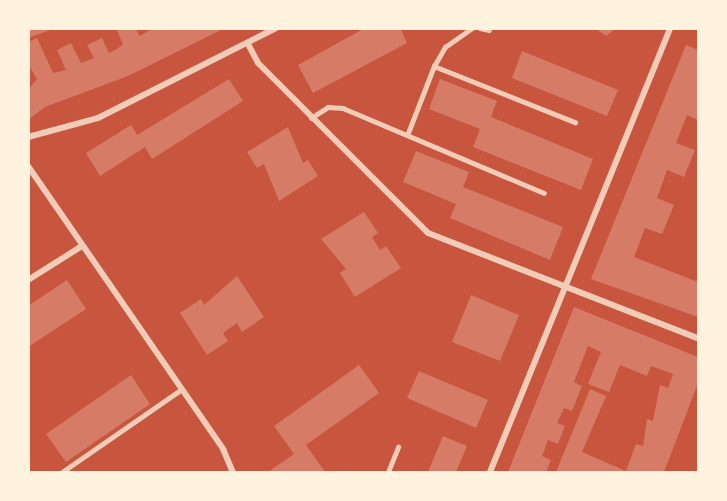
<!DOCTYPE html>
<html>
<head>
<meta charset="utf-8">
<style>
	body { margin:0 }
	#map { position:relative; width:727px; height:501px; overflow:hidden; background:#c8553d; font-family:Poppins,sans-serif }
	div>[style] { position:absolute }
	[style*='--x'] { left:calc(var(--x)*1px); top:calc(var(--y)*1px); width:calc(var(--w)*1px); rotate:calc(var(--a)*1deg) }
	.building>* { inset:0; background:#d67c66 }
	.service>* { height:4.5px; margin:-2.25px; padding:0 2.25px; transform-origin:2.25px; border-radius:2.25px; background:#f1ccb7 }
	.minor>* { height:6px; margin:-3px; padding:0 3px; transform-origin:3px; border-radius:3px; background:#f1ccb7 }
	span { translate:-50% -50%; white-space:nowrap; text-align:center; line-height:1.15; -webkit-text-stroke:5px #fff3e0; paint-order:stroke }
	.frame { position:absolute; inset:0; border:30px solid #fff3e0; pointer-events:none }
</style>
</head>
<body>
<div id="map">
	<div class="building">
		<div style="clip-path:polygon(28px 28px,53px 28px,53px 29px,28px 38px)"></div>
		<div style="clip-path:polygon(116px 28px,135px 28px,140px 36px,153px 28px,225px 28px,128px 76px,45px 107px,28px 120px,28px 90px,37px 79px,28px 64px,28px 42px,37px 38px,53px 73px,66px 70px,57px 50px,71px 43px,81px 63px,94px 58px,87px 45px,102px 38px,109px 53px,117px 49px,123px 44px)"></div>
		<div style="clip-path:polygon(365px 28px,400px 28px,407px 43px,313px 93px,298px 65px)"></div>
		<div style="clip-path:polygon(595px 28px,616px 28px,606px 36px)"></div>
		<div style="clip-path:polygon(686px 45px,698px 50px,698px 120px,687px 115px,676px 143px,695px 150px,684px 177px,667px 170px,657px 198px,674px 205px,662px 234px,645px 228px,634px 257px,698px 282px,698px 317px,591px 279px)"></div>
		<div style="clip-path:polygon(522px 51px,618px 90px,607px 116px,512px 78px)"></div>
		<div style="clip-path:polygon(229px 79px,243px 101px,152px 159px,145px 147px,100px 176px,86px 153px,131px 125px,137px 135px)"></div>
		<div style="clip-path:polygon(440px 79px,497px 101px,491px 117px,593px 159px,581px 190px,473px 147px,480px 129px,429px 109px)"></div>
		<div style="clip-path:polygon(288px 127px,303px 163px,308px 160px,318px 176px,279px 201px,264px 164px,257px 168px,247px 152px)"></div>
		<div style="clip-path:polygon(416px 151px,469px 172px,463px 187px,563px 227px,550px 260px,450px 218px,456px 204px,403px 182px)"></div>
		<div style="clip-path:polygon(364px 212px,378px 233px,372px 237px,380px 250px,386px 246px,401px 268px,355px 297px,340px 273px,346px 269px,321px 239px)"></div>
		<div style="clip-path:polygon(237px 276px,264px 317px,242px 332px,237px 323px,223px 333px,228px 341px,207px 355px,180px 313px,201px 299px,204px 305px)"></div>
		<div style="clip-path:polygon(67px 280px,86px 309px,28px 347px,28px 306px)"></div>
		<div style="clip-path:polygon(471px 295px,519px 315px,500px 361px,452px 342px)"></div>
		<div style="clip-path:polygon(574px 307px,698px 357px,698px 383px,664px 472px,556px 472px,590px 389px,606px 396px,582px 452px,626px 471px,636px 444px,643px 446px,647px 419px,653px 421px,660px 385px,668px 388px,673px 374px,651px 366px,647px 376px,620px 365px,609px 392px,588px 384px,601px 352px,588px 346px,574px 382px,582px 386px,572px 411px,564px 408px,557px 423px,565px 426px,558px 444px,548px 440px,542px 456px,551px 460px,546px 472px,508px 472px)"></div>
		<div style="clip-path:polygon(359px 365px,379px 393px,306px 445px,325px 472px,268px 472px,294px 454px,274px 426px)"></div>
		<div style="clip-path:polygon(419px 371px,488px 400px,476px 428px,407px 398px)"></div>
		<div style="clip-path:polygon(131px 375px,150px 404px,66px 462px,46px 434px)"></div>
		<div style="clip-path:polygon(443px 436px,467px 446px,456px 472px,428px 472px)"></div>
	</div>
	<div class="service">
		<div style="--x:480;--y:28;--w:9;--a:13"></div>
		<div style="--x:434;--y:66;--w:22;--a:-60"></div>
		<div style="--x:445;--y:47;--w:33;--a:-35"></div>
		<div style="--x:311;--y:118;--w:20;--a:-33"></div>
		<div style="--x:328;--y:107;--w:15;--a:4"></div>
		<div style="--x:343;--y:108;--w:218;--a:22.9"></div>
		<div style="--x:408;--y:133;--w:72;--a:-68.8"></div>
		<div style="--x:434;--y:66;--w:152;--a:21.7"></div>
		<div style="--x:62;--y:472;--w:142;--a:-34.7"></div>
		<div style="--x:388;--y:472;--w:27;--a:-68"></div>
	</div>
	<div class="minor">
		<div style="--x:248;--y:44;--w:21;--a:62"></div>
		<div style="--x:258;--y:63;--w:240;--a:45"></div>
		<div style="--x:428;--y:233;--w:290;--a:21.3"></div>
		<div style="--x:28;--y:137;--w:73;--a:-15.2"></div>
		<div style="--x:98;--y:118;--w:199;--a:-26.8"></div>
		<div style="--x:28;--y:166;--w:344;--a:55.4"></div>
		<div style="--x:223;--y:449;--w:25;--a:67"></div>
		<div style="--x:28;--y:280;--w:64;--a:-32.2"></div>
		<div style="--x:490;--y:472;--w:479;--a:-67.9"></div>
	</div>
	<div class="frame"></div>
</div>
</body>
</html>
